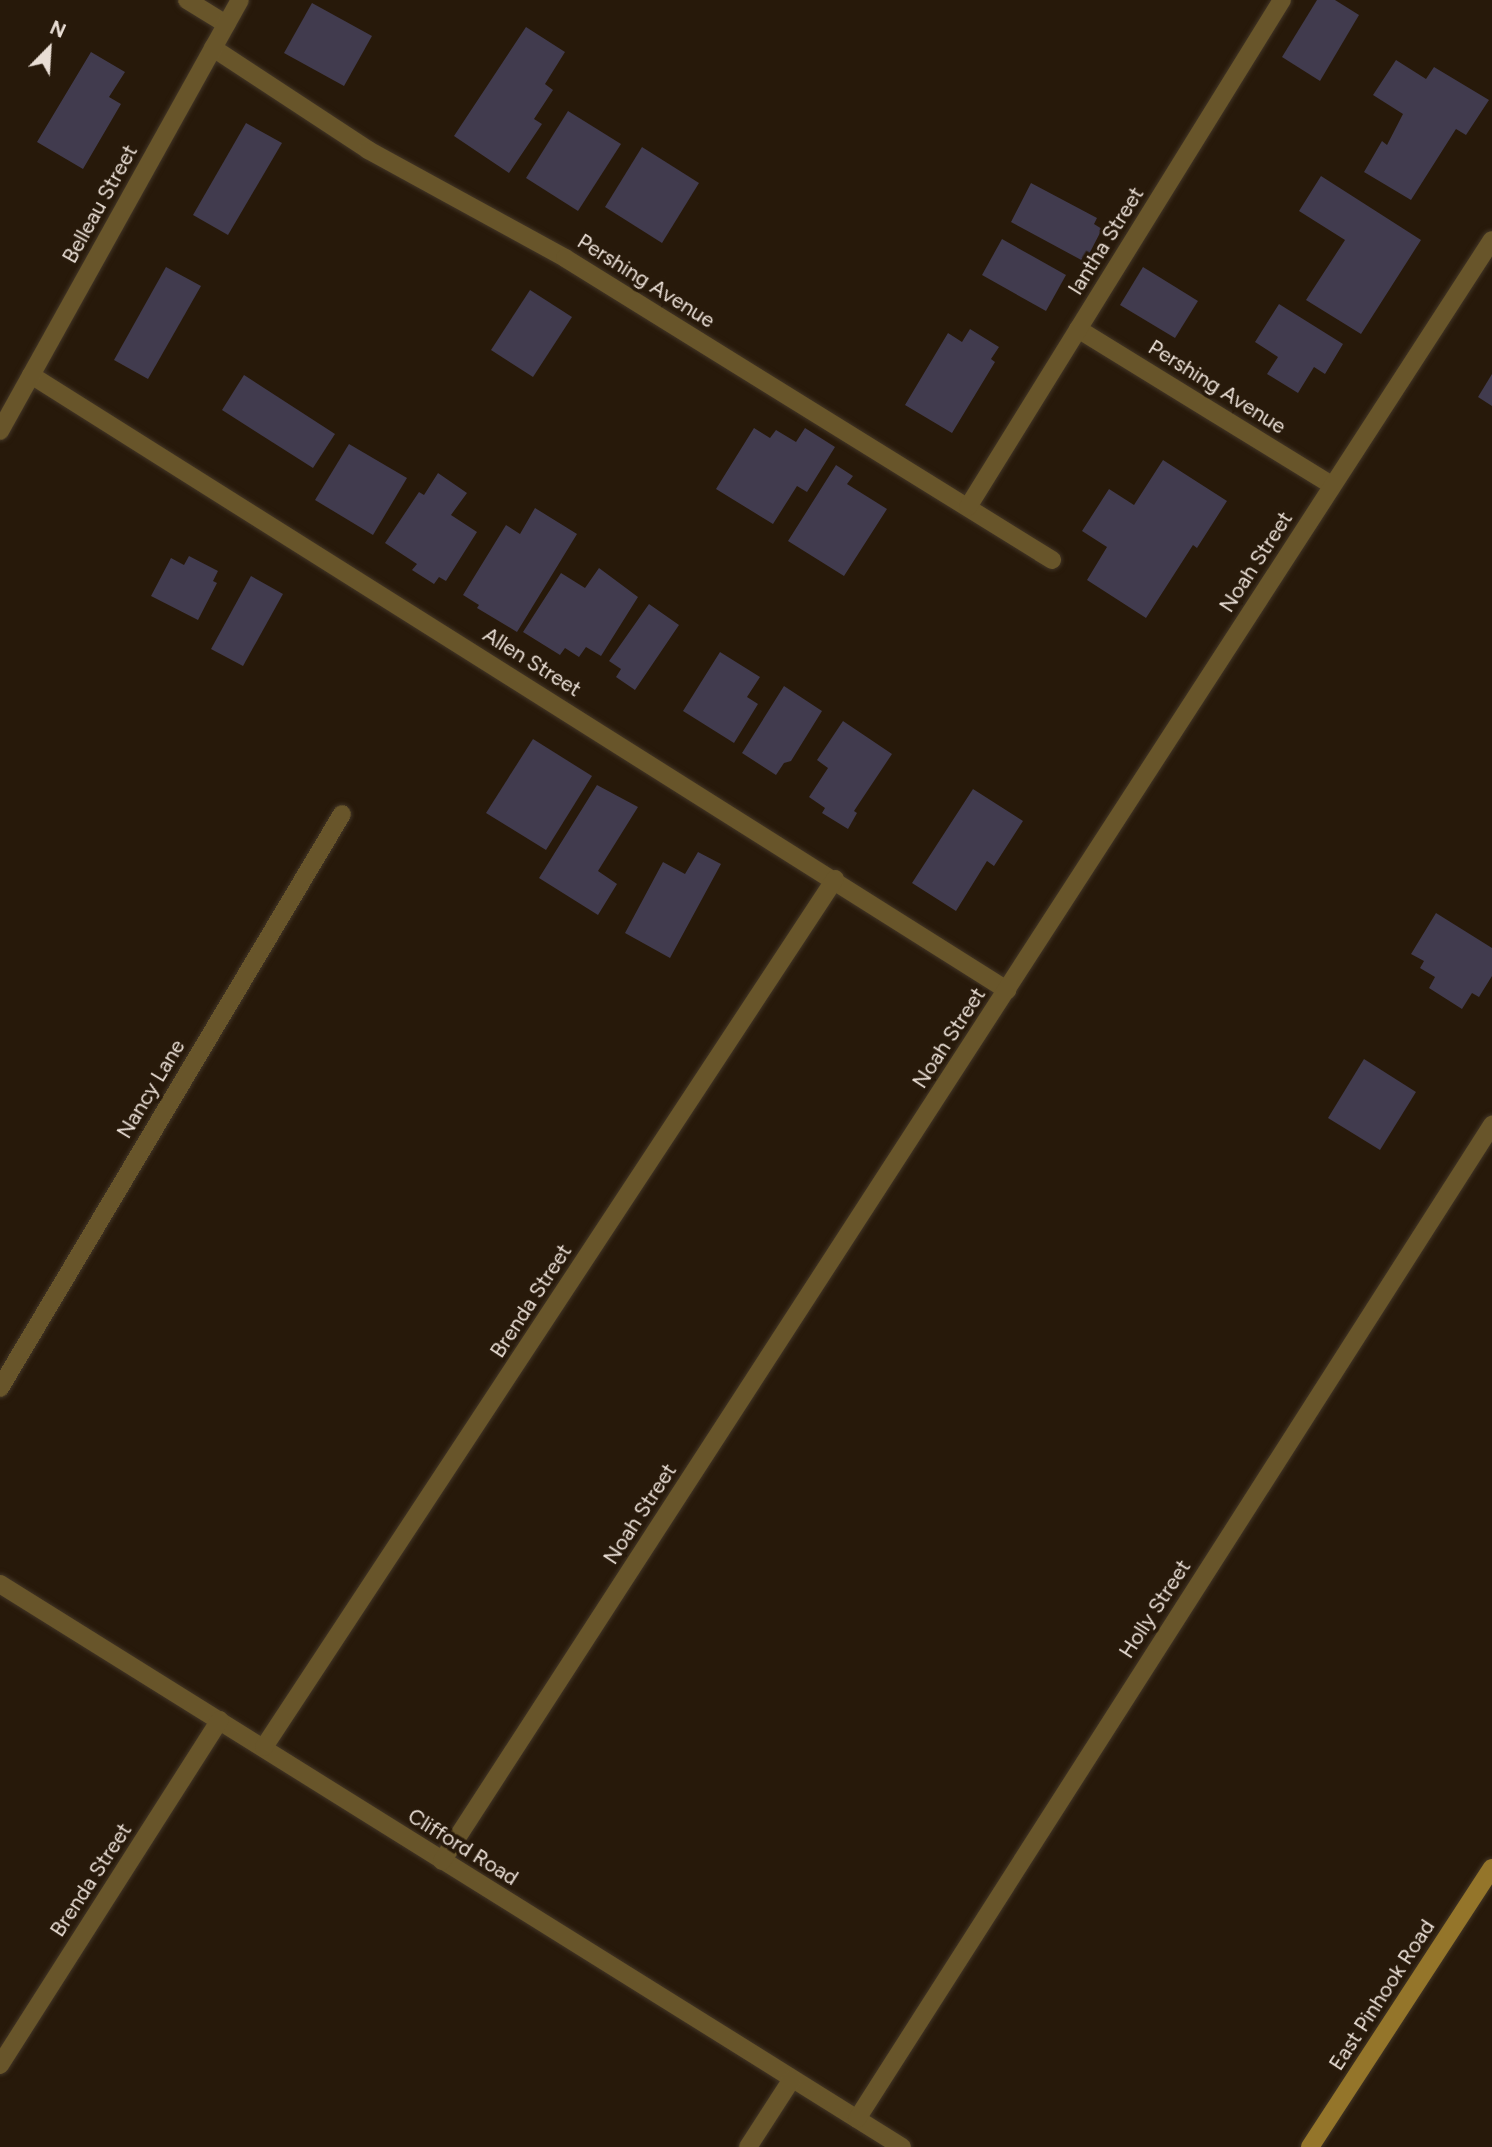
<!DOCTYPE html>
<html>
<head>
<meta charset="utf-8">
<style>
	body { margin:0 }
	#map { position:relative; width:1492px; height:2147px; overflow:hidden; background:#27190a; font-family:Figtree,sans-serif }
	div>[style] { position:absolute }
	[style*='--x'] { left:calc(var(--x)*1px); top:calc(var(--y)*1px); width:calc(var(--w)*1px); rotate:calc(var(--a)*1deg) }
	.building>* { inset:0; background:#413b4e }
	.roads { filter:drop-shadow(0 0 2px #423526) drop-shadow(0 0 2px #423526) }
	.minor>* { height:18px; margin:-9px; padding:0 9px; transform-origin:9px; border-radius:9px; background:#68552a }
	.secondary>* { height:18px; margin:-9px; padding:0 9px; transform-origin:9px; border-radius:9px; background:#94752a }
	span { translate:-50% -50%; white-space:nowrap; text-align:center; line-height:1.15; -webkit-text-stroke:7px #27190a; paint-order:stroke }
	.street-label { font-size:21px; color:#e9ded5 }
	.north { position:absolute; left:14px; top:14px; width:70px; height:70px; -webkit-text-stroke:5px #27190a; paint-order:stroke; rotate:24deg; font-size:19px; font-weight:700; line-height:28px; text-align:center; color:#e9ded5 }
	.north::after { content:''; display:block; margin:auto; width:24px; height:32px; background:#e9ded5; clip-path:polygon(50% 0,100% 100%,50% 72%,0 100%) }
</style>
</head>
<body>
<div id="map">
	<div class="building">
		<div style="clip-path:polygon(1317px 0,1335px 0,1359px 15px,1320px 81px,1282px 57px)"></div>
		<div style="clip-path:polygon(312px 3px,372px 36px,344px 86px,284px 53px)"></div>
		<div style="clip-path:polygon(526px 27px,565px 52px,545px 84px,553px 90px,534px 119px,542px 124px,509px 173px,454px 136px)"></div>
		<div style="clip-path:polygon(91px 52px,125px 72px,109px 97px,121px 104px,83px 169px,37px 142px)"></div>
		<div style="clip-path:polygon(1396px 60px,1426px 79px,1434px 67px,1489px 100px,1466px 135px,1456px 129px,1411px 200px,1364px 172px,1382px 141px,1387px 145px,1403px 114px,1373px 95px)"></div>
		<div style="clip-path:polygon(568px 111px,621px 144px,578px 211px,526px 178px)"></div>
		<div style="clip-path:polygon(246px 123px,282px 143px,228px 235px,193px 215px)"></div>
		<div style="clip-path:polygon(642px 147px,699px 183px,662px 243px,605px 207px)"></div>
		<div style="clip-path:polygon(1321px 176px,1421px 240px,1361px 334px,1306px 300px,1345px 240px,1299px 211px)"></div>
		<div style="clip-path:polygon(1031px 183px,1097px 218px,1094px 224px,1102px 229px,1085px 262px,1011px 222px)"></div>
		<div style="clip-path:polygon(1002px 239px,1066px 275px,1046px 311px,982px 275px)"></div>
		<div style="clip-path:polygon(166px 267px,201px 286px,148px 379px,114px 360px)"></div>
		<div style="clip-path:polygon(1143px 267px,1198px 301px,1175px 338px,1120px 305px)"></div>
		<div style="clip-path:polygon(530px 290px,572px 317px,533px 377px,491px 350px)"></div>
		<div style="clip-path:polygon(1279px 304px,1343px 344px,1325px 374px,1314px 367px,1298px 393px,1267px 374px,1278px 357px,1255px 342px)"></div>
		<div style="clip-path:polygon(970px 329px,999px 347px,991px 359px,995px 362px,952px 433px,905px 405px,948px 333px,962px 342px)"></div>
		<div style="clip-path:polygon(1492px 374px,1492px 406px,1478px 397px)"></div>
		<div style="clip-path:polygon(244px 375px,335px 434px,313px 468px,222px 410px)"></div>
		<div style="clip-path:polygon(754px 428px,770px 438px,776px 430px,796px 442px,805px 428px,835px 447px,807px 492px,797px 486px,773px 524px,716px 489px)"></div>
		<div style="clip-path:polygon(349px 444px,407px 478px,373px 535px,315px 500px)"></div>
		<div style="clip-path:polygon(1163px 460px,1227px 501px,1197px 548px,1193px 545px,1146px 618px,1087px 580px,1107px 547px,1082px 531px,1109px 489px,1134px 505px)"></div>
		<div style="clip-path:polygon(836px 465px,853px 476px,847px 484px,887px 509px,844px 576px,788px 541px)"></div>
		<div style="clip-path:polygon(438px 473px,467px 493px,451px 515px,477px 532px,446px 581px,439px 577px,434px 584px,412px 570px,417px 564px,385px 543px,419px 492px,424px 495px)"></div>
		<div style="clip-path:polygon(535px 508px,577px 534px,517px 632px,477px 608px,479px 605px,463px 595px,506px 525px,520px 534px)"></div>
		<div style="clip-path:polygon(189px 556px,218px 571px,213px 581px,217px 583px,198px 620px,151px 596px,171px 558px,184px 565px)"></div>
		<div style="clip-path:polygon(599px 568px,638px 597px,601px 656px,586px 647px,579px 657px,565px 648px,560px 655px,523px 632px,561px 573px,585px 588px)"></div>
		<div style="clip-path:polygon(251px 576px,283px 594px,243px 666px,211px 649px)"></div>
		<div style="clip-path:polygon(649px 604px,679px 625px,635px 690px,616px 677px,621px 669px,609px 661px)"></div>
		<div style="clip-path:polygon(720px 652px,760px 677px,747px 697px,758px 704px,734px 743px,683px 711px)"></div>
		<div style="clip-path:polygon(784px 686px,822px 711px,791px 761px,784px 763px,776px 775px,742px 753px)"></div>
		<div style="clip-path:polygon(843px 721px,892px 754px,854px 811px,857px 813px,848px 829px,822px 813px,825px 808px,809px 797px,828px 768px,817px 760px)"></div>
		<div style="clip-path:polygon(533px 739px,592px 776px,546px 850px,486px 813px)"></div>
		<div style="clip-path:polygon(597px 785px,638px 807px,598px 871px,617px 884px,598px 915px,539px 878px)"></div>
		<div style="clip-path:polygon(973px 789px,1023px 821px,994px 866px,987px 861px,956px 911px,912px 883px)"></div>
		<div style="clip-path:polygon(698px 852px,721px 864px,670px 958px,625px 933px,663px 862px,685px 874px)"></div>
		<div style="clip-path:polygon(1436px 913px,1492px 948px,1492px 976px,1479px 997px,1472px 993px,1462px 1009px,1429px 988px,1435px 977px,1420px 968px,1424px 961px,1411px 954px)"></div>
		<div style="clip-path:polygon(1364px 1059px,1416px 1092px,1380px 1150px,1328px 1118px)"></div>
	</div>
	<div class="roads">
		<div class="minor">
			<div style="--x:187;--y:0;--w:46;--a:31.6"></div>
			<div style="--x:213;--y:48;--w:186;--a:33.3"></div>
			<div style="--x:368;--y:150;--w:225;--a:28.7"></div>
			<div style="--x:565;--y:258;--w:573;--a:31.8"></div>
			<div style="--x:1078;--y:329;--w:298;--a:31.6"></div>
			<div style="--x:31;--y:375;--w:1154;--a:32.22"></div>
			<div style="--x:0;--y:431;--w:493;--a:-60.9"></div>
			<div style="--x:968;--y:507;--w:596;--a:-58.23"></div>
			<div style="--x:0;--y:1388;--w:668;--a:-59.21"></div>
			<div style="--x:0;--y:1584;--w:1063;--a:31.97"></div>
			<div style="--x:264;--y:1747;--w:1039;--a:-56.66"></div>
			<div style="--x:442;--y:1861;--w:1931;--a:-57.07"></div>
			<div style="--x:0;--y:2065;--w:409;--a:-57.5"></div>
			<div style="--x:857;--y:2119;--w:1180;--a:-57.43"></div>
			<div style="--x:748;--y:2147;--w:81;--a:-57.1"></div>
		</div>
		<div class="secondary">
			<div style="--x:1310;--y:2147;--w:333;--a:-56.9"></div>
		</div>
	</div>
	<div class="street-label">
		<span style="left:100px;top:204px;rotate:-61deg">Belleau Street</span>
		<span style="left:1106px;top:241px;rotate:-58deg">Iantha Street</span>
		<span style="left:646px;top:281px;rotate:32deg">Pershing Avenue</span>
		<span style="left:1217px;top:387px;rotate:32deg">Pershing Avenue</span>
		<span style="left:1256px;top:562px;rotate:-57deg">Noah Street</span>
		<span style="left:532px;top:662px;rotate:32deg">Allen Street</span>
		<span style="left:949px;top:1038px;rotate:-57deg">Noah Street</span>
		<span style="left:151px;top:1089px;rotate:-59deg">Nancy Lane</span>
		<span style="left:531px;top:1301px;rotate:-57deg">Brenda Street</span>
		<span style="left:640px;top:1514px;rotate:-57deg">Noah Street</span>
		<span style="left:1155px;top:1609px;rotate:-57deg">Holly Street</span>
		<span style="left:463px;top:1847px;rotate:32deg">Clifford Road</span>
		<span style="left:91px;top:1880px;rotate:-57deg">Brenda Street</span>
		<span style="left:1382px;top:1995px;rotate:-57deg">East Pinhook Road</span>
	</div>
	<div class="north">N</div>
</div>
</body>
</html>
